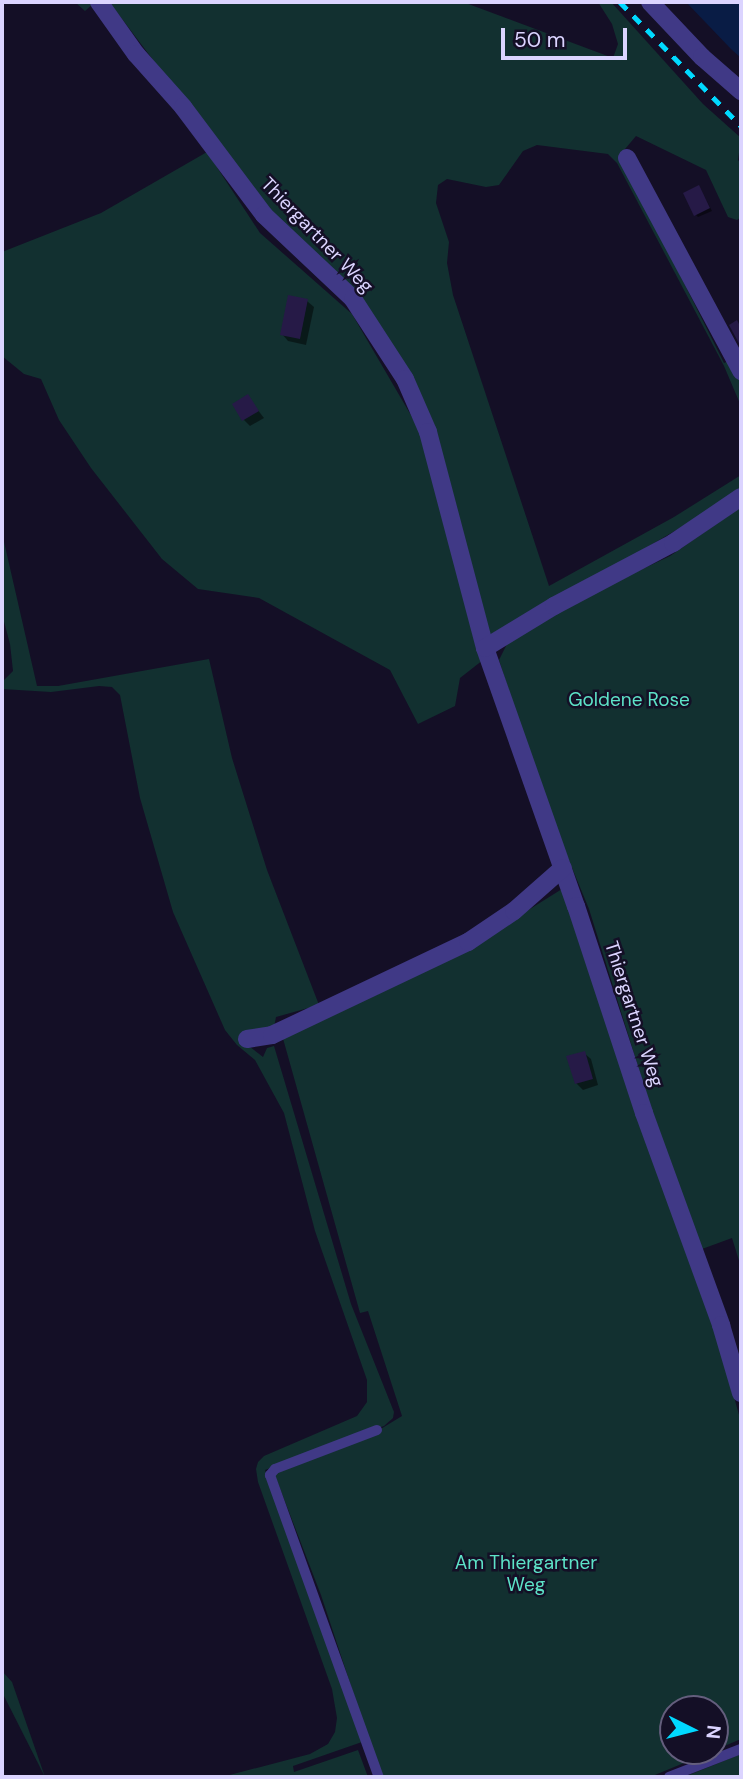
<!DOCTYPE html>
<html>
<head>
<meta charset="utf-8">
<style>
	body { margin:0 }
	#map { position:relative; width:743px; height:1779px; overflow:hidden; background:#140f26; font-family:"DM Sans",sans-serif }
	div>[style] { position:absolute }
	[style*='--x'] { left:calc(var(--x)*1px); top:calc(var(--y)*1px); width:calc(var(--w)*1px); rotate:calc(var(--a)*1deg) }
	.green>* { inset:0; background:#123030 }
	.water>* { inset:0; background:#091c45 }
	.shadow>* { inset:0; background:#0007 }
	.building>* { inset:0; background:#261a47 }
	.service>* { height:10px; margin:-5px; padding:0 5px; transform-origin:5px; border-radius:5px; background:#403986 }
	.minor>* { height:18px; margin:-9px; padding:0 9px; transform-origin:9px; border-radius:9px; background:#403986 }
	.rail>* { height:5px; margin-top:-2.5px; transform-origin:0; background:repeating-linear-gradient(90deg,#00d9ff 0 10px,transparent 0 19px) }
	span { translate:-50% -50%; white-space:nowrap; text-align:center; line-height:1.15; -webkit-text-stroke:5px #140f26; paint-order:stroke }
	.street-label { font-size:19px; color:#dbd4ff }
	.park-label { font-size:19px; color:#5de2c7 }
	.frame { position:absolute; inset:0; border:4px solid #dbd4ff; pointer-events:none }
	.north { position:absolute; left:659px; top:1695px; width:70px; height:70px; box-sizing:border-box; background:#140f26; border:2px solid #645e7d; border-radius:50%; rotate:96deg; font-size:19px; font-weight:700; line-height:28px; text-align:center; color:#dbd4ff }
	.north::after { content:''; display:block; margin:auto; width:24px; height:32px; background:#00d9ff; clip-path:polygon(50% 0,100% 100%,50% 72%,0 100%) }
	.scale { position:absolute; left:501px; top:28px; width:126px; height:32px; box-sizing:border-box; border:4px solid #dbd4ff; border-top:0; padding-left:9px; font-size:21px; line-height:24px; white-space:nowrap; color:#dbd4ff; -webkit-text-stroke:5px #140f26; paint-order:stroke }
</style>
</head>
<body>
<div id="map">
	<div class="green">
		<div style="clip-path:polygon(75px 2px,463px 2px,613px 58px,618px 44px,612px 24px,598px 2px,611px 2px,703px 104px,741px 138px,738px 160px,741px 164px,741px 217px,737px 220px,728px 217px,706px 170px,636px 136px,620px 155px,724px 363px,731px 360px,741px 378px,741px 406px,724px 366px,617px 163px,608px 154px,537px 145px,523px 151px,499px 185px,486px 187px,447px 179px,438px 185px,436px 203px,449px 242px,447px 263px,453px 295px,549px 586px,674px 517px,741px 475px,741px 492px,494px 637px,487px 635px,440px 450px,373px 324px,257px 197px,113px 7px,94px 3px,85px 11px)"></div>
		<div style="clip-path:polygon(207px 152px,260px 233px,352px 314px,430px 448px,483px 660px,460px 678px,455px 706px,418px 724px,390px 670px,259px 598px,198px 589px,162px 559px,91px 468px,59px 420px,41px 379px,24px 374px,2px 356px,2px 252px,101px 213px)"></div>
		<div style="clip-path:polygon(741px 507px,741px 1267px,732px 1238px,702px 1249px,651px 1108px,589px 909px,544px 800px,499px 660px,507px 644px,556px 610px,670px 556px)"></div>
		<div style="clip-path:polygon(2px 533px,37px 686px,58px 686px,209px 659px,232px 758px,267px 870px,319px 1005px,276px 1017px,274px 1027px,245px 1043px,263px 1057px,267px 1048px,274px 1046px,351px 1304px,394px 1412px,393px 1418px,384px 1426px,265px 1470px,342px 1671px,362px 1742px,293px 1766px,294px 1772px,358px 1750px,368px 1777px,222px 1777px,310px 1754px,328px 1744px,335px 1732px,337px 1718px,332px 1689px,258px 1482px,256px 1469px,258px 1462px,264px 1456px,357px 1416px,367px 1402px,367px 1380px,315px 1231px,284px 1113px,255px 1060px,237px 1045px,225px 1030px,173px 912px,140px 798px,120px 695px,112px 687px,99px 686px,51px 692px,2px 689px,2px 682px,13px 671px,10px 644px,2px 614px)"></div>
		<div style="clip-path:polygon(562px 889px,715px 1329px,741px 1422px,741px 1739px,715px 1750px,715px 1709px,673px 1709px,673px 1751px,713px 1751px,650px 1777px,381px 1777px,321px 1595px,274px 1473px,379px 1430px,402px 1416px,368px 1311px,360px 1313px,282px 1035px,503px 926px)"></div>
		<div style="clip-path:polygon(2px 1671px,12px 1682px,45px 1777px,2px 1692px)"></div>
		<div style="clip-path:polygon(741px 1754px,741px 1777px,684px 1777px)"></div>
	</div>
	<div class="water">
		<div style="clip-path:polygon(686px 2px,741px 2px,741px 58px,731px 49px)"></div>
	</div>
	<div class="shadow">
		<div style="clip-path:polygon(699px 187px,712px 211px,698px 217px,696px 215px)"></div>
		<div style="clip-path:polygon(307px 301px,314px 307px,306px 345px,288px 341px,282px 334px)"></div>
		<div style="clip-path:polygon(248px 397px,264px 418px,250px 426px,244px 420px)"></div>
		<div style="clip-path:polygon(584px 1053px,591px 1059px,598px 1085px,583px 1090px,576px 1083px)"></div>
	</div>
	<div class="building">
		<div style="clip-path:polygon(699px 185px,710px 208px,694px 216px,683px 193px)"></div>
		<div style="clip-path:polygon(288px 295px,308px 299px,300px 339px,280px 335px)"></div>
		<div style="clip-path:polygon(737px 320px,741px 328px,741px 347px,729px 325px)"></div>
		<div style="clip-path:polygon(248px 394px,259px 411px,242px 421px,232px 404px)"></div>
		<div style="clip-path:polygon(585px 1051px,593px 1079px,575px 1084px,566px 1056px)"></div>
	</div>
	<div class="service">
		<div style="--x:377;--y:1430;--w:109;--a:159.1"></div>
		<div style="--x:275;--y:1469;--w:8;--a:130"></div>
		<div style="--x:270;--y:1475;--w:321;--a:70.2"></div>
		<div style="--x:669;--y:1777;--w:77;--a:-21.3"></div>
	</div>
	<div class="minor">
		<div style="--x:99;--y:2;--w:64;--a:54.6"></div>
		<div style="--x:136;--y:54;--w:71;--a:48.4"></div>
		<div style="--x:183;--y:107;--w:135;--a:53.1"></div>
		<div style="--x:264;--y:215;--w:122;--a:43.3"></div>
		<div style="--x:353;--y:299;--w:95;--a:57"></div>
		<div style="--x:405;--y:379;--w:58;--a:66.5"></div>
		<div style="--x:428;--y:432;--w:223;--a:75.2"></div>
		<div style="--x:485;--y:648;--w:274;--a:70.6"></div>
		<div style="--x:576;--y:906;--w:218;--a:71.8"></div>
		<div style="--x:644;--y:1113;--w:226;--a:70"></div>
		<div style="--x:721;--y:1325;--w:71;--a:73.6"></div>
		<div style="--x:650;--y:2;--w:76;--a:46.6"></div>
		<div style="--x:702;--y:57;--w:52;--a:41.1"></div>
		<div style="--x:627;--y:158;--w:242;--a:61.8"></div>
		<div style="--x:485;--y:648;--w:81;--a:-31.3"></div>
		<div style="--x:554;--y:606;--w:135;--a:-27.9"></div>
		<div style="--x:673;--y:543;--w:82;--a:-34.1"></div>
		<div style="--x:247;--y:1039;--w:25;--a:-9"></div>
		<div style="--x:272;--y:1035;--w:217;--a:-25.4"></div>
		<div style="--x:468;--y:942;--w:55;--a:-34"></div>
		<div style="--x:514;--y:911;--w:65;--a:-41.3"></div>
	</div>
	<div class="rail">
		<div style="--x:620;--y:2;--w:173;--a:45.7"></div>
	</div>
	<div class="street-label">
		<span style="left:317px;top:235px;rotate:46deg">Thiergartner Weg</span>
		<span style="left:634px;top:1014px;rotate:72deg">Thiergartner Weg</span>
	</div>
	<div class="park-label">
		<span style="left:629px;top:700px">Goldene Rose</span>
		<span style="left:526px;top:1574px">Am Thiergartner<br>Weg</span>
	</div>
	<div class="frame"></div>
	<div class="north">N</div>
	<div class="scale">50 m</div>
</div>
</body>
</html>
